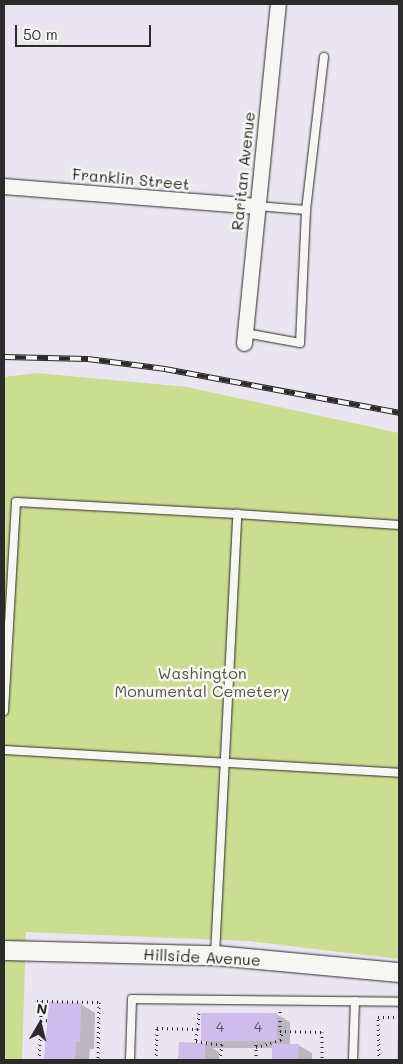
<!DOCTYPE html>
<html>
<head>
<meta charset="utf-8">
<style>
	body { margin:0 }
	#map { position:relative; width:403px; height:1064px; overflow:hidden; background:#eae5f0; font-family:Mali,sans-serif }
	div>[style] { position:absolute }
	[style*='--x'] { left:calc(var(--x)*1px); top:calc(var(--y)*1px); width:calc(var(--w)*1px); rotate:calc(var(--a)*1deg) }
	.green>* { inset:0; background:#cbdd91 }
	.shadow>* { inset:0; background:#0003 }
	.building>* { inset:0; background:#cebced }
	.path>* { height:3px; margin-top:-1.5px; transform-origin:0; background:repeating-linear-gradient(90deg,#2b2b2b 0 1px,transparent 0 5px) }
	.roads { filter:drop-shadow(0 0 1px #2b2b2b) drop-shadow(0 0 1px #2b2b2b) }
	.service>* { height:8px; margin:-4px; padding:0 4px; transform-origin:4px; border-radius:4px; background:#f6f6f2 }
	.minor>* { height:15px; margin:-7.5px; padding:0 7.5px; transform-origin:7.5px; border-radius:7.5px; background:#f6f6f2 }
	.tertiary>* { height:19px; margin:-9.5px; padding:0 9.5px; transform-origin:9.5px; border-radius:9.5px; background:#f6f6f2 }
	.rail>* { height:5.5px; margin-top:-2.75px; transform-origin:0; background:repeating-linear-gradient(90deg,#f6f6f2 0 11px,#2b2b2b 0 22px); box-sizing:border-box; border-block:1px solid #2b2b2b }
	span { translate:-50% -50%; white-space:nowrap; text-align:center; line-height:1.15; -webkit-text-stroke:5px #f6f6f2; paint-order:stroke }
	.number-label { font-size:14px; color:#544f5c }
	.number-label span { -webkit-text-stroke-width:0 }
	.street-label { font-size:16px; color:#2b2b2b }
	.park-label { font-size:16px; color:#535844 }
	.frame { position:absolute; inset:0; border:5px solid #2b2b2b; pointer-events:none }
	.north { position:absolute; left:15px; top:999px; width:50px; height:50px; -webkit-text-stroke:4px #f6f6f2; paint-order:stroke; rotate:8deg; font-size:14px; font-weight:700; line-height:20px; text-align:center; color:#2b2b2b }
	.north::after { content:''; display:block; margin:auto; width:18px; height:22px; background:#2b2b2b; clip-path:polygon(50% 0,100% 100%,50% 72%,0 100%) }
	.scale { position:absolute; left:15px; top:25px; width:136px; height:22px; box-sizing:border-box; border:2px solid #2b2b2b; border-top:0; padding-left:6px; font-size:15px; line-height:18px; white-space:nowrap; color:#2b2b2b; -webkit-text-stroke:4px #f6f6f2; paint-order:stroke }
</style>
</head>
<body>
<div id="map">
	<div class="green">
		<div style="clip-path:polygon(37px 373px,187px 387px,399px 433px,399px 959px,248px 941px,26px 932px,22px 1060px,4px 1060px,4px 377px)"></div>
	</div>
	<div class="shadow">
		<div style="clip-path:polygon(81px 1004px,95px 1013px,94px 1049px,90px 1049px,89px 1060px,46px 1060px,46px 1042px)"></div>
		<div style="clip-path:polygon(276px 1014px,290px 1022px,290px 1045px,298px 1045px,312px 1053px,312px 1060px,273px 1060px,273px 1048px,212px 1048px,219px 1052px,219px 1060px,179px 1060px,180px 1043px,209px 1044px,202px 1040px)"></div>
	</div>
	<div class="building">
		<div style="clip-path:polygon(49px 1002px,81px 1003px,80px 1042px,76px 1042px,75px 1060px,44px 1060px)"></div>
		<div style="clip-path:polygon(201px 1013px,277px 1013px,277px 1041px,201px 1041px)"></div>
		<div style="clip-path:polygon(398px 1031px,399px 1031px,399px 1058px,397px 1058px)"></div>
		<div style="clip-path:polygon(179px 1042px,205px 1043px,205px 1060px,178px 1060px)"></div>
		<div style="clip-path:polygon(272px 1044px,299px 1044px,298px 1060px,272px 1060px)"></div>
	</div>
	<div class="path">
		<div style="--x:37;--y:1001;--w:62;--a:0.9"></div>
		<div style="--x:99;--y:1002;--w:58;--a:91"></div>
		<div style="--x:280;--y:1011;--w:20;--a:90"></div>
		<div style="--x:280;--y:1031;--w:42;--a:1.4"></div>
		<div style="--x:322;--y:1032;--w:28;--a:90"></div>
		<div style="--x:41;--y:1021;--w:20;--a:-90"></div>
		<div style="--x:197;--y:1029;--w:12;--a:95"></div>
		<div style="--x:196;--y:1041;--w:26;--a:9"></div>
		<div style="--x:256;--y:1047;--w:26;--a:-16"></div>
		<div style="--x:281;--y:1040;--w:9;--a:-84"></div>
		<div style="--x:39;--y:1060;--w:39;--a:-87"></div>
		<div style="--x:41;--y:1021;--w:8;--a:-7"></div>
		<div style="--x:156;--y:1060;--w:32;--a:-88"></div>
		<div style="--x:157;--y:1028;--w:41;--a:1.4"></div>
		<div style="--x:198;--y:1029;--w:19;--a:-87"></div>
		<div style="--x:220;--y:1060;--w:19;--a:-84"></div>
		<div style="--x:256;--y:1060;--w:19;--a:-90"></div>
		<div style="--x:379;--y:1060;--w:43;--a:-91.3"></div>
		<div style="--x:378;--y:1017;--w:21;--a:0"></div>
	</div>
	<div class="roads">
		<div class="service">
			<div style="--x:256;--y:206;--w:50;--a:4.6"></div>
			<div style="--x:306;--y:210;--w:154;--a:-83.3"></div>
			<div style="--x:245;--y:333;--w:56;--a:10.3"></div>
			<div style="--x:300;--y:343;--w:133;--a:-87.4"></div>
			<div style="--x:4;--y:711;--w:209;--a:-86.7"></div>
			<div style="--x:16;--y:502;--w:221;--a:3.1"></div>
			<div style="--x:4;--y:750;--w:396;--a:3.3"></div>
			<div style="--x:215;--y:955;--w:442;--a:-87.1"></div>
			<div style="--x:237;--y:514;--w:162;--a:3.9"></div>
			<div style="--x:130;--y:1060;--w:61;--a:-88.1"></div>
			<div style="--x:132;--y:999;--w:267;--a:0.6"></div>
			<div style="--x:353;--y:1060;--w:59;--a:-88.1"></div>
		</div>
		<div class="minor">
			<div style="--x:4;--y:186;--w:253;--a:4.5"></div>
			<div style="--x:244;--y:343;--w:341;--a:-84.3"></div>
		</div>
		<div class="tertiary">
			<div style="--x:4;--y:950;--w:211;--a:1.4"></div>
			<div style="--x:215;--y:955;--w:185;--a:5.3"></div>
		</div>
	</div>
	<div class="rail">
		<div style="--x:4;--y:357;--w:84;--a:1.4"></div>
		<div style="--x:88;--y:359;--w:78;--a:7.4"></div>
		<div style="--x:165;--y:369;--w:238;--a:10.6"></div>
	</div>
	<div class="number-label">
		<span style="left:220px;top:1027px">4</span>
		<span style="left:258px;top:1027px">4</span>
	</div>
	<div class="street-label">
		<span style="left:243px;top:171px;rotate:-84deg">Raritan Avenue</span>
		<span style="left:131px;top:179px;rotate:5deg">Franklin Street</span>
		<span style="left:202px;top:957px;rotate:3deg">Hillside Avenue</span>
	</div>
	<div class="park-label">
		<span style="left:202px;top:682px">Washington<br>Monumental Cemetery</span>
	</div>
	<div class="frame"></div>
	<div class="north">N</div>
	<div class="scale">50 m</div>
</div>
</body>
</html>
